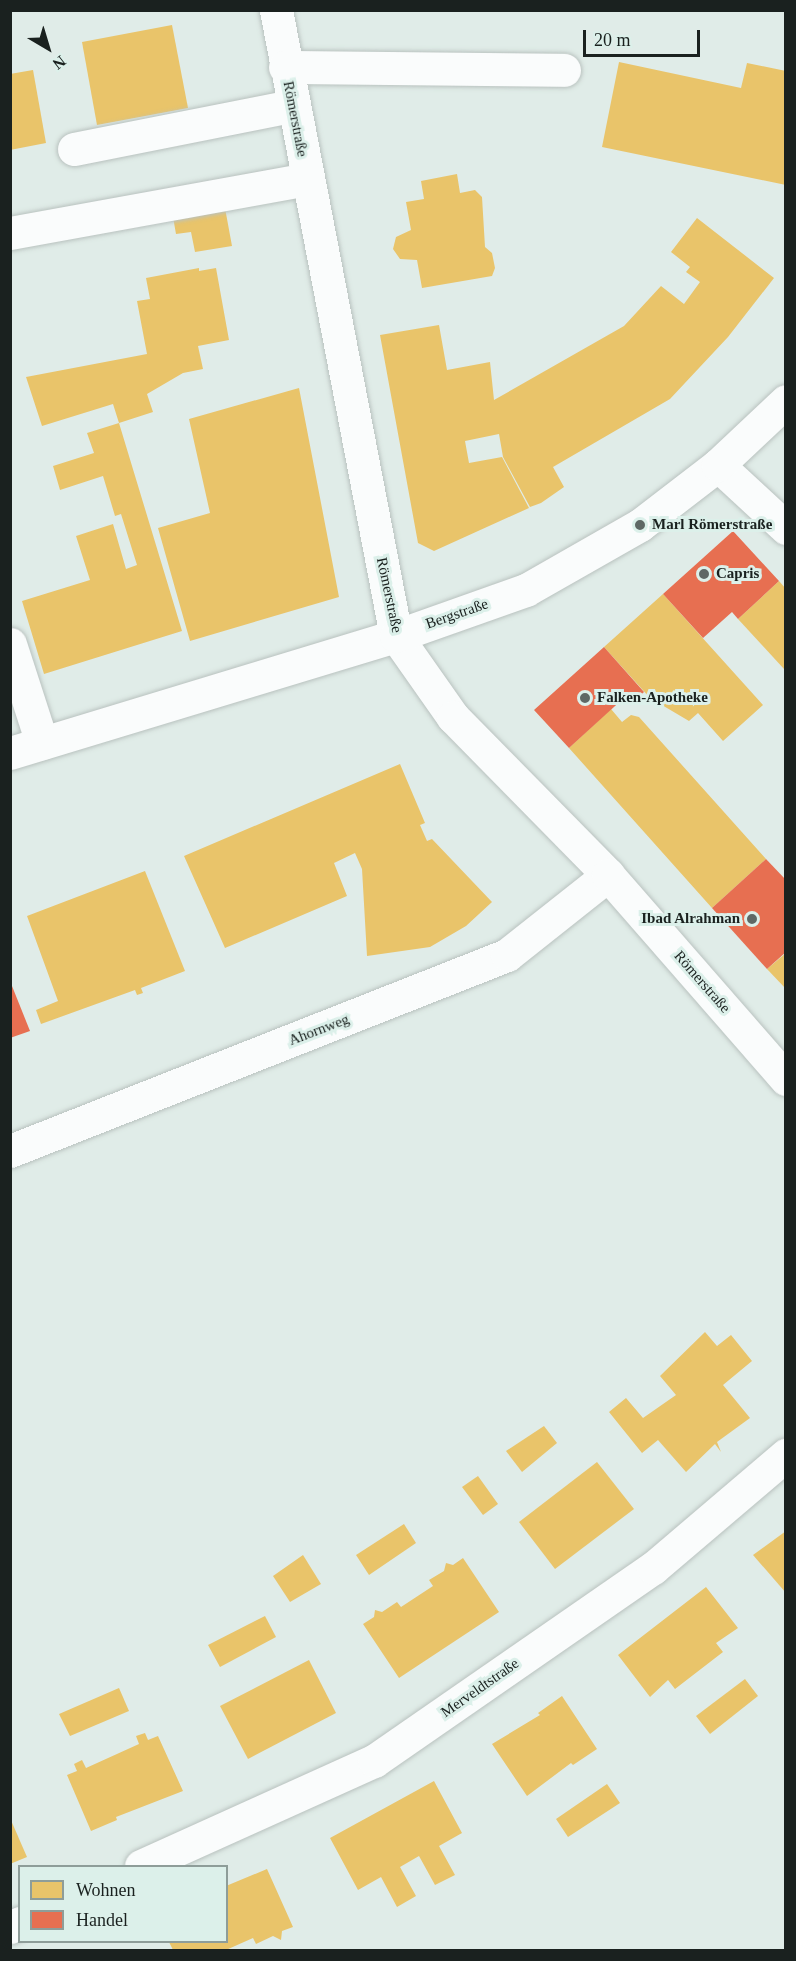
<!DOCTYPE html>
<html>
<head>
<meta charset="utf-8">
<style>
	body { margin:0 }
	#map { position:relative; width:796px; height:1961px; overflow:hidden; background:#e0ece8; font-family:Georgia,serif }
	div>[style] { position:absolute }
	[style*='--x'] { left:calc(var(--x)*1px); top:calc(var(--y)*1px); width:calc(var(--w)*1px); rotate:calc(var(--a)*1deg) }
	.homes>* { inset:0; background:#e9c46a }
	.shops>* { inset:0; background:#e76f51 }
	.roads { filter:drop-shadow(0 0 2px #b9c2bf) drop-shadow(0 0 2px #b9c2bf) }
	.minor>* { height:33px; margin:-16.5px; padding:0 16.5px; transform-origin:16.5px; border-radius:16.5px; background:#fafcfc }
	.major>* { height:33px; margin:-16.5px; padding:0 16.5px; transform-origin:16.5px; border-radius:16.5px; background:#fafcfc }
	.dots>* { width:16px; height:16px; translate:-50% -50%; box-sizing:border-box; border:3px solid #dcf0ea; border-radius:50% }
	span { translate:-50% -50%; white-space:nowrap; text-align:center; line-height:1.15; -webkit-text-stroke:6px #dcf0ea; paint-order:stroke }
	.street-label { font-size:15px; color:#1a211f }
	.poi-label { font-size:15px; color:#1a211f; font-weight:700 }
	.left { translate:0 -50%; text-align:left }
	.right { translate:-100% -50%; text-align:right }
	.frame { position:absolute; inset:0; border:12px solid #1a211f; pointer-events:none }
	.legend { position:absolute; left:18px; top:1865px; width:210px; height:78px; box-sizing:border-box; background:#dcf0ea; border:2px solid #8e9d99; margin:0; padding:8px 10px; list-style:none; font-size:18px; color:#1a211f }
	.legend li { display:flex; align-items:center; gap:12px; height:30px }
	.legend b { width:30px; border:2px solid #8e9d99 }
	.north { position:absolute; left:18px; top:18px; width:60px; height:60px; -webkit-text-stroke:4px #dcf0ea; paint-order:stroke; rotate:142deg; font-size:16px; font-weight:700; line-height:24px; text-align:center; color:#1a211f }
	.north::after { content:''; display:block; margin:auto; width:21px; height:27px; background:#1a211f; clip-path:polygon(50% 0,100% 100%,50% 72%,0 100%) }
	.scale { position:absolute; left:583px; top:30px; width:117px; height:27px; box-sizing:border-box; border:3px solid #1a211f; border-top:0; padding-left:8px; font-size:18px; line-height:21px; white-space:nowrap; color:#1a211f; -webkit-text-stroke:4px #dcf0ea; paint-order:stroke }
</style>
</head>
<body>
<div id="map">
	<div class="homes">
		<div style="clip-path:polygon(172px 25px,188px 108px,97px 125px,82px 42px)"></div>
		<div style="clip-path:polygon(619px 62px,741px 88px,747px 63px,786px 71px,786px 185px,602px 147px)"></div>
		<div style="clip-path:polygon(33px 70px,46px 143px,10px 150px,10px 74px)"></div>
		<div style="clip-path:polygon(457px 174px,460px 193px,475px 190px,482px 197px,485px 247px,492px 253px,495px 268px,492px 276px,422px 288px,417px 260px,400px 259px,393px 249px,396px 237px,411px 230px,406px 202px,424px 199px,421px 181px)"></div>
		<div style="clip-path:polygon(225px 208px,232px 246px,195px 252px,191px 232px,176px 234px,173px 217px)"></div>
		<div style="clip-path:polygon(697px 218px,774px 278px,728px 337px,670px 399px,553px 467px,564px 487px,541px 503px,530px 507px,503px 457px,499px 434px,465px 441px,469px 463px,502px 457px,529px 508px,434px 551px,418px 543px,380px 335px,439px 325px,447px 370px,490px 362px,494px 400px,624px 326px,661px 286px,684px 304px,700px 282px,686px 272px,690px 267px,671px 252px)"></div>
		<div style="clip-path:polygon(199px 268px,199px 271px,216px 268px,229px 340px,198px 346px,203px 369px,183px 373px,147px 394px,153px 412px,119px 423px,113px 404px,42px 426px,26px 377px,147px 354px,137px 301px,150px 299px,146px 278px)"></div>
		<div style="clip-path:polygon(299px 388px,339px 597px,190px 641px,158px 528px,210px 513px,189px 419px)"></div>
		<div style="clip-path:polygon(119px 423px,182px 631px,44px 674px,22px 601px,90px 580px,76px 536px,113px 524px,126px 569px,137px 565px,121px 514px,115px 516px,103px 476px,60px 490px,53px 466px,94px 453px,87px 433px)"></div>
		<div style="clip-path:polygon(779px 581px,786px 589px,784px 669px,738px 619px)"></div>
		<div style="clip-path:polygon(663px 594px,763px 705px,723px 741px,698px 713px,689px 721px,650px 698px,604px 647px)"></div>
		<div style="clip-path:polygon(611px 709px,622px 722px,631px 715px,639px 717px,766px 859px,712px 908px,569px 748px)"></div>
		<div style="clip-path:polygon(400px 764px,425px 823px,420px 825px,427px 841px,432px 839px,492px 902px,466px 926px,430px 947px,367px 956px,362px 869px,355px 853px,334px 863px,347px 896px,225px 948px,184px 856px)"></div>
		<div style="clip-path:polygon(145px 871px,185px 971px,141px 988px,143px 993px,137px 995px,135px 990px,41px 1024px,36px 1010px,58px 1001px,27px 916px)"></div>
		<div style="clip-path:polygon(786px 953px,786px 989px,767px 969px)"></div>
		<div style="clip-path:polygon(705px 1332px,717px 1346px,731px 1335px,752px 1361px,723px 1385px,750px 1418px,717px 1442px,721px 1452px,715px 1444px,686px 1472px,658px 1440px,642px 1453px,609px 1412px,626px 1398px,643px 1418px,676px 1395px,660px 1376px)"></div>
		<div style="clip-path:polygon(544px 1426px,557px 1443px,522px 1472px,506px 1451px)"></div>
		<div style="clip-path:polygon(597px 1462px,634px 1509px,555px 1569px,519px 1522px)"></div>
		<div style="clip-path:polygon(478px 1476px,498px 1504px,483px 1515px,462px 1487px)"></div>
		<div style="clip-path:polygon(404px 1524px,416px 1543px,369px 1575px,356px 1555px)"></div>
		<div style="clip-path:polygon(786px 1531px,786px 1593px,753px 1555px)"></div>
		<div style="clip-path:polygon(303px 1555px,321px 1584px,290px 1602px,273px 1576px)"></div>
		<div style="clip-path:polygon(463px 1558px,499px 1612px,399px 1678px,363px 1624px,374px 1617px,375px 1610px,382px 1612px,397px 1602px,401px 1607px,433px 1586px,429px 1580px,444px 1571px,446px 1563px,453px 1565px)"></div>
		<div style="clip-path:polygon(706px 1587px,738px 1628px,716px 1643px,723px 1652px,675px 1689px,668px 1680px,650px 1697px,618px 1655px)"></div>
		<div style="clip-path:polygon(265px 1616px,276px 1637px,220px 1667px,208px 1645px)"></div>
		<div style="clip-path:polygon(309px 1660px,336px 1713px,248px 1759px,220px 1706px)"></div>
		<div style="clip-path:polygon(745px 1679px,758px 1696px,710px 1734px,696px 1716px)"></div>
		<div style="clip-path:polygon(119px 1688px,129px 1711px,70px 1736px,59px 1714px)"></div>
		<div style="clip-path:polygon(562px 1696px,597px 1749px,573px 1765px,571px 1763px,527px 1796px,492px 1744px,540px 1715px,538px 1713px)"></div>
		<div style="clip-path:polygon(145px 1733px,148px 1740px,158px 1736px,183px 1791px,116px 1817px,117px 1820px,91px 1831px,67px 1775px,77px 1771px,74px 1764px,82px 1760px,86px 1768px,139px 1744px,136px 1736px)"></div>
		<div style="clip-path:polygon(434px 1781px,462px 1833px,439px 1846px,455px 1875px,435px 1885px,419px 1856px,400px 1867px,416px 1896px,397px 1907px,381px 1877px,358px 1890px,330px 1838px)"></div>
		<div style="clip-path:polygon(607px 1784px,620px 1803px,568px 1837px,556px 1819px)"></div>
		<div style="clip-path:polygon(10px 1818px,27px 1857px,10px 1864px)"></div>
		<div style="clip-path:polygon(267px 1869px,293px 1927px,282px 1931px,281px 1940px,273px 1936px,256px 1944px,253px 1938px,226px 1950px,173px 1950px,169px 1942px,226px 1942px,226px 1886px)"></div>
	</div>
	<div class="shops">
		<div style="clip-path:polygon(733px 531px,779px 581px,738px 619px,732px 612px,703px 638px,663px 594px)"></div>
		<div style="clip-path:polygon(604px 647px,644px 692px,635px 700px,626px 696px,569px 748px,534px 710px)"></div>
		<div style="clip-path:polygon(766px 859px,786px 880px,786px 952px,767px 969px,712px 908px)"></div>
		<div style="clip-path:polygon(10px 981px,30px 1031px,10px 1038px)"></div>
	</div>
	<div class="roads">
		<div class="minor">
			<div style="--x:276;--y:10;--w:637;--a:79.15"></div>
			<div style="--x:285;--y:67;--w:279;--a:0.6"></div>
			<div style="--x:74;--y:149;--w:222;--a:-11.2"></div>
			<div style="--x:10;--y:233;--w:301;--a:-10.3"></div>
			<div style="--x:718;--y:465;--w:93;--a:42.8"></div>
			<div style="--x:10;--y:644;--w:104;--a:72.1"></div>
			<div style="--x:10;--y:1151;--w:534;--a:-21.52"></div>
			<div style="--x:507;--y:955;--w:129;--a:-38.4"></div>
			<div style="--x:141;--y:1866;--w:256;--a:-24.3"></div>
			<div style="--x:374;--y:1761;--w:339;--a:-34.7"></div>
			<div style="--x:653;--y:1568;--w:175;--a:-40.4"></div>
			<div style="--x:10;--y:1927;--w:11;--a:-22"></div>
		</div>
		<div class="major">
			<div style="--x:396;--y:636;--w:99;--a:54.9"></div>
			<div style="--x:453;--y:717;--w:221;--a:45.5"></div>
			<div style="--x:608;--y:875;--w:271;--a:48.9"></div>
			<div style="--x:10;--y:753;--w:403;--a:-16.9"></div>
			<div style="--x:396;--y:636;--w:138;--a:-19.5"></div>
			<div style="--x:526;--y:590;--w:131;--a:-29.7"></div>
			<div style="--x:640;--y:525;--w:98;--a:-37.6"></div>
			<div style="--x:718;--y:465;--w:93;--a:-43.3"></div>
		</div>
	</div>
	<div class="dots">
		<div style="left:640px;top:525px;background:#5f6865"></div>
		<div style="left:704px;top:574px;background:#5f6865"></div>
		<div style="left:585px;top:698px;background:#5f6865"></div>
		<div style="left:752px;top:919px;background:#5f6865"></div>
	</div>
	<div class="street-label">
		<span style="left:295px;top:119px;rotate:79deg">Römerstraße</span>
		<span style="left:389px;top:595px;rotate:78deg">Römerstraße</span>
		<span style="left:457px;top:614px;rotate:-19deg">Bergstraße</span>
		<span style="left:702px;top:982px;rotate:49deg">Römerstraße</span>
		<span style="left:319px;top:1030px;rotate:-21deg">Ahornweg</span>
		<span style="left:480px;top:1688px;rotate:-35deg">Merveldtstraße</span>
	</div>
	<div class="poi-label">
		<span class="left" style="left:652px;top:525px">Marl Römerstraße</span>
		<span class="left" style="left:716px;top:574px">Capris</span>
		<span class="left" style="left:597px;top:698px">Falken-Apotheke</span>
		<span class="right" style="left:740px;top:919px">Ibad Alrahman</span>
	</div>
	<div class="frame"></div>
	<ul class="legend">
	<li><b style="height:16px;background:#e9c46a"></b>Wohnen</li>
	<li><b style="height:16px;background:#e76f51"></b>Handel</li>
	</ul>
	<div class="north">N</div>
	<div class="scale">20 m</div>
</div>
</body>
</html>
